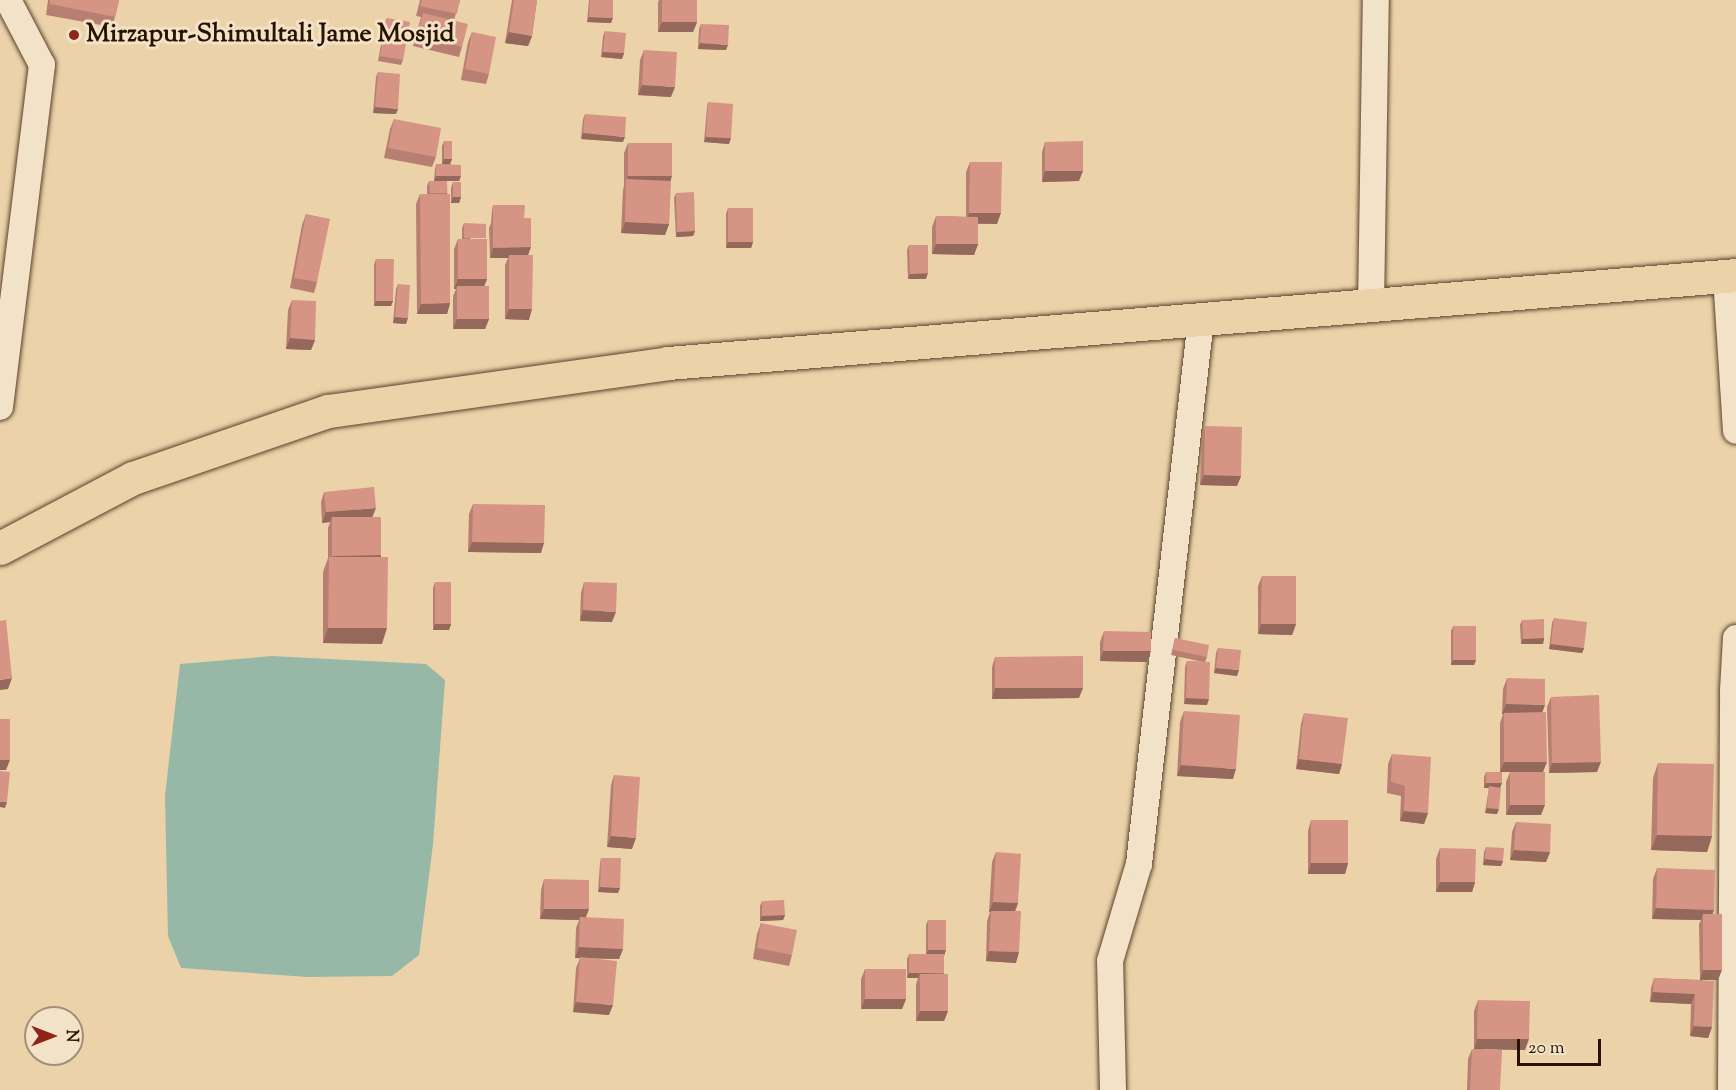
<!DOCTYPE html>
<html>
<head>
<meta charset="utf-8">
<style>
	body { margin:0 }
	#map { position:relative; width:1736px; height:1090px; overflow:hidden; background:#ebd2a9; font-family:"Sorts Mill Goudy",serif }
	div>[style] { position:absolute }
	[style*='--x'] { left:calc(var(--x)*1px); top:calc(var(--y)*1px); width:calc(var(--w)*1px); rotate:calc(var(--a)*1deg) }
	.water>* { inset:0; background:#98b8a7 }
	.roads { filter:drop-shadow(0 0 2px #5a422b) drop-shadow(0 0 2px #5a422b) }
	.minor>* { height:26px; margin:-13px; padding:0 13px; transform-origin:13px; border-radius:13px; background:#f2e2c7 }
	.primary>* { height:33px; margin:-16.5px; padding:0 16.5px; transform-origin:16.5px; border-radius:16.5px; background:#ebd2a9 }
	.wall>* { inset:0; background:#b77f72 }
	.shaded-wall>* { inset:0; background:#95685c }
	.building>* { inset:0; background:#d59484 }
	.dots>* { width:16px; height:16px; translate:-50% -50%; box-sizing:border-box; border:3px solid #f2e2c7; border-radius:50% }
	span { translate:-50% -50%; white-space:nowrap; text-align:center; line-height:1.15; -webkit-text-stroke:6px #f2e2c7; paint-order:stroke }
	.poi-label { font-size:26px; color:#291201; font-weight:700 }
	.left { translate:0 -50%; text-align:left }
	.north { position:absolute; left:24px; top:1006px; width:60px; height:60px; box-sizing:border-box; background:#f2e2c7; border:2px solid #a28f78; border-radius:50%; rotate:90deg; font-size:16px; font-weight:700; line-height:24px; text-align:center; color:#291201 }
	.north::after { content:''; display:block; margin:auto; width:21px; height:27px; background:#8f2418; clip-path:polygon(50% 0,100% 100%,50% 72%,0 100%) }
	.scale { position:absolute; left:1517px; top:1039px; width:84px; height:27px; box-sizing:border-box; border:3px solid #291201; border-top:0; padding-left:8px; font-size:18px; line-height:21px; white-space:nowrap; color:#291201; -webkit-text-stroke:4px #f2e2c7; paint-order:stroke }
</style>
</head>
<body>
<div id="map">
	<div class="water">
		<div style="clip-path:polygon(272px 656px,426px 664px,445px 680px,433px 844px,419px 955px,392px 976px,307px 977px,181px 968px,168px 936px,165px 796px,180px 664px)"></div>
	</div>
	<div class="roads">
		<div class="minor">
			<div style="--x:1726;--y:276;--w:155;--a:86.3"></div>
			<div style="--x:1371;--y:306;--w:306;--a:-89.1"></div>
			<div style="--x:0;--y:407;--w:345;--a:-83"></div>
			<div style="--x:42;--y:65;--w:73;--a:-117.6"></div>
			<div style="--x:1113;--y:1090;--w:129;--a:-91.3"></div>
			<div style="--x:1110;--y:961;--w:101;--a:-73.4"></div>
			<div style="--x:1139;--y:864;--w:549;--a:-83.51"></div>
			<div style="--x:1731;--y:1090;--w:399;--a:-89.7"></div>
			<div style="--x:1733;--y:691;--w:53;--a:-86.8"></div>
		</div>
		<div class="primary">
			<div style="--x:0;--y:548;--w:150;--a:-27.8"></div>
			<div style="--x:133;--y:478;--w:206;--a:-19"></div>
			<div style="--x:328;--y:411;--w:343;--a:-8"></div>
			<div style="--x:668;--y:363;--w:1072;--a:-4.71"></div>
		</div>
	</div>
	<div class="wall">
		<div style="clip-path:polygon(48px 0,119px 0,115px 17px,112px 27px,46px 15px)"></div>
		<div style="clip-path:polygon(420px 0,460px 0,454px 20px,462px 47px,459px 57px,413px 46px,421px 17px,416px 16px)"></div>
		<div style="clip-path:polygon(512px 0,537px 0,532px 36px,528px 46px,505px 43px)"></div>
		<div style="clip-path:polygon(589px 0,613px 0,611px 23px,587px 22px)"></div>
		<div style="clip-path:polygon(659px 0,697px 0,697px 22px,693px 32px,658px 32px,658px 2px)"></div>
		<div style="clip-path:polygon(387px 18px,403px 60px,401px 65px,378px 61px,385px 23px)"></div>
		<div style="clip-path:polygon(701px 24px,726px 50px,698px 49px,699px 29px)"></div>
		<div style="clip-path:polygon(605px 31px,624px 53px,622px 59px,601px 57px,603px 36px)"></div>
		<div style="clip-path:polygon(472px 32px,489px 74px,486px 84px,461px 80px,468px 42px)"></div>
		<div style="clip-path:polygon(644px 50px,671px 97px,638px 95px,640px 60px)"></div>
		<div style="clip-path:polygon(378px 72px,396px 114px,373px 113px,376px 77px)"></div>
		<div style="clip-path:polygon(708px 102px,729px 144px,704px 142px,707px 107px)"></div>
		<div style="clip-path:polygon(585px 114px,623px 142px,581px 139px,583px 119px)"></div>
		<div style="clip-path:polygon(394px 119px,436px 157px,432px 167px,384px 158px,390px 129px)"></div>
		<div style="clip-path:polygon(444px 141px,452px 159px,450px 164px,461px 176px,459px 181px,447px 181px,450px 303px,447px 314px,417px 314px,416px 204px,420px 194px,427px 194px,427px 186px,429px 181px,434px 181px,435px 169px,436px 164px,442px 164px,442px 146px)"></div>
		<div style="clip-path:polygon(1045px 142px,1079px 181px,1042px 182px,1042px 152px)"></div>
		<div style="clip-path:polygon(628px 143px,670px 181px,669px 224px,665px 235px,621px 233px,623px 190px,624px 186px,624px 153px)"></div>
		<div style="clip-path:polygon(970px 162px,997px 224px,978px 224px,978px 244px,974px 255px,932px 254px,932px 227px,936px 216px,966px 217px,966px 172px)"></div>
		<div style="clip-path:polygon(453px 182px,461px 197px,459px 203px,451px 203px,451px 188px)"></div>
		<div style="clip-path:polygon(676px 193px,695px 231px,693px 236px,676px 237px,674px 198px)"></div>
		<div style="clip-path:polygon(493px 205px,524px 218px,528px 255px,529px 320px,505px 319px,505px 265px,508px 258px,490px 258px,489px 228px,491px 223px,492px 210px)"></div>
		<div style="clip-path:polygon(728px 208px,753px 242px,751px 248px,726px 248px,726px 214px)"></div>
		<div style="clip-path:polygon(306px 214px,317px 282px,314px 293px,290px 288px,302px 225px)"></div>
		<div style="clip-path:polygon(464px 223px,487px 279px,484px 286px,489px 319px,485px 329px,453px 329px,453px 296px,456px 289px,454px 289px,454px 249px,458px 239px,462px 239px,462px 228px)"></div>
		<div style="clip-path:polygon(909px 245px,926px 279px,908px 279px,907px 250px)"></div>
		<div style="clip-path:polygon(376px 259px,393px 301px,391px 306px,374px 306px,374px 265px)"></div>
		<div style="clip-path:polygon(398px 284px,406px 324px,393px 323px,396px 289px)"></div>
		<div style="clip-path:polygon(292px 300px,315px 340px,311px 350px,286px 349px,288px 310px)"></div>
		<div style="clip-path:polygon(1205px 426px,1241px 476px,1237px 486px,1200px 485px,1202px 436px)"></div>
		<div style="clip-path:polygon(324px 492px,373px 517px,381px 557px,382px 644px,323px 643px,323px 572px,328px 558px,328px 528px,330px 522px,322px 523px,321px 502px)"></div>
		<div style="clip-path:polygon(473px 504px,541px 553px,468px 552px,469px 514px)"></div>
		<div style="clip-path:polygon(1262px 576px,1296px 624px,1292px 635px,1258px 634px,1258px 586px)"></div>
		<div style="clip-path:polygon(435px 582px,451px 624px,449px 630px,433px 630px,433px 588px)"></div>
		<div style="clip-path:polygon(584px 582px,612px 622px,580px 621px,581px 593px)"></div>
		<div style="clip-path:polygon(1554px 618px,1584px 648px,1582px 653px,1549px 649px,1552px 623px)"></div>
		<div style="clip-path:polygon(1522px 620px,1544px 638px,1543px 644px,1521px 644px,1520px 625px)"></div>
		<div style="clip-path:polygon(1453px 626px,1476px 660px,1474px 665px,1451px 665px,1451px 631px)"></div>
		<div style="clip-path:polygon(1104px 631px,1147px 662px,1100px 661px,1100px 642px)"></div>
		<div style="clip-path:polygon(1175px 638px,1207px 657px,1205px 662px,1207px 705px,1184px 704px,1185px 667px,1187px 661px,1203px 662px,1171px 655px)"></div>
		<div style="clip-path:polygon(1218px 648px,1237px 676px,1214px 673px,1216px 653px)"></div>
		<div style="clip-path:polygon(995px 657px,1079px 698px,992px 699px,992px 667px)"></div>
		<div style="clip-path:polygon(1507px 678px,1542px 712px,1543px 772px,1541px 815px,1506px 815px,1506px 782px,1510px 772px,1502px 772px,1497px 814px,1485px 813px,1489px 788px,1484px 788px,1484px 777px,1486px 772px,1500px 772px,1500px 723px,1503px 714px,1502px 714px,1503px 689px)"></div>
		<div style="clip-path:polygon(1551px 697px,1597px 772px,1549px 773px,1547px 707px)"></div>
		<div style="clip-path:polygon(1184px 711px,1233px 779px,1177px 776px,1180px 722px)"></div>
		<div style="clip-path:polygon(1304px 713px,1342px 764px,1339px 774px,1296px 769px,1301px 724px)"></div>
		<div style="clip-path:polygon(1392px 754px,1428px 813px,1424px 824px,1400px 821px,1401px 796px,1387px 793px,1388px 764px)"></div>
		<div style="clip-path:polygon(1658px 763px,1712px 836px,1707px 852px,1651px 850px,1653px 778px)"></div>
		<div style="clip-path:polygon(614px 775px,632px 849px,607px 847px,611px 785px)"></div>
		<div style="clip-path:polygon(1311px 820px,1348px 863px,1345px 874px,1308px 874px,1308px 831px)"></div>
		<div style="clip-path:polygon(1516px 822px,1550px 852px,1546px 862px,1510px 860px,1512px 832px)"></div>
		<div style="clip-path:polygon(1486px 847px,1503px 861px,1501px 866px,1483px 865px,1484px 852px)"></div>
		<div style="clip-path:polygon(1440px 848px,1475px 882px,1472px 892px,1436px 892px,1436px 859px)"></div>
		<div style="clip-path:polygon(996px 852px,1018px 903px,1015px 911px,1016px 963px,986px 961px,987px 921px,990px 912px,989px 912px,992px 862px)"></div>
		<div style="clip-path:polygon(601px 858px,618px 893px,598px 892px,600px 863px)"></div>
		<div style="clip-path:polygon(1657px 868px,1714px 910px,1712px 914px,1718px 980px,1702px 980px,1712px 1027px,1708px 1038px,1690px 1036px,1691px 1004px,1650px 1002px,1651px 988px,1654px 978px,1700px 980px,1699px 924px,1701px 920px,1652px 919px,1653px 879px)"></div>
		<div style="clip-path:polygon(544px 879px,586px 918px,623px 949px,619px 959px,589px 958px,609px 1015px,573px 1012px,576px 968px,580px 958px,575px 958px,576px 928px,579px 920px,540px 919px,541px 890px)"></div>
		<div style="clip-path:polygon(762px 901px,785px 915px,783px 920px,760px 921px,760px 906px)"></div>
		<div style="clip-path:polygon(928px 920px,946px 950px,944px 954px,944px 973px,948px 1011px,944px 1021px,916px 1021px,916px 984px,918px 978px,907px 978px,907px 959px,909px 954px,926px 954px,926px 925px)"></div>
		<div style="clip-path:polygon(761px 923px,792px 955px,789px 966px,753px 959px,757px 934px)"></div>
		<div style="clip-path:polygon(865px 969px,906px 999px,902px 1009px,861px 1009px,861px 979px)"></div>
		<div style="clip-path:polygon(1478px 1000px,1525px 1050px,1483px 1049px,1500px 1090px,1467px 1090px,1468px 1059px,1472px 1049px,1474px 1049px,1474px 1011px)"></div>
	</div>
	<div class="shaded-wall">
		<div style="clip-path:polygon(589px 17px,613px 18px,611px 23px,587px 22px)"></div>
		<div style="clip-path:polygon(662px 22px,697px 22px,693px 32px,658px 32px)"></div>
		<div style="clip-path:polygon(509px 32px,532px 36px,528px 46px,505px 43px)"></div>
		<div style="clip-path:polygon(700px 43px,728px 45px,726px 50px,698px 49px)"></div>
		<div style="clip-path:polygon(603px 52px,624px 53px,622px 59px,601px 57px)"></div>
		<div style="clip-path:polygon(642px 85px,675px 87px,671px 97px,638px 95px)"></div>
		<div style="clip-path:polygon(375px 107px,398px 109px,396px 114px,373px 113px)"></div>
		<div style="clip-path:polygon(583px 133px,625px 137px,623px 142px,581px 139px)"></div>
		<div style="clip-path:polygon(706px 137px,731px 138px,729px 144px,704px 142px)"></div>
		<div style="clip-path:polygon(444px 159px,452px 159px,450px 164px,442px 164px)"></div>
		<div style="clip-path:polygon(1045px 171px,1083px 171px,1079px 181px,1042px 182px)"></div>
		<div style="clip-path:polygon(436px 176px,461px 176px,459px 181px,434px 181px)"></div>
		<div style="clip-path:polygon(628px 176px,672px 176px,669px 186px,626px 180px)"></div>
		<div style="clip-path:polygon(453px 197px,461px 197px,459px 203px,451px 203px)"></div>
		<div style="clip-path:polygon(969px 213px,1001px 213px,997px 224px,966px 223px)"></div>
		<div style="clip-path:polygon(625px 222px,669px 224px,665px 235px,621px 233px)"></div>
		<div style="clip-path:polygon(695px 231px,693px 236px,676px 237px,677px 232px)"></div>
		<div style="clip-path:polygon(728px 242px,753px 242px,751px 248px,726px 248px)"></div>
		<div style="clip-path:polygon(936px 244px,978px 244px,974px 255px,932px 254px)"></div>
		<div style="clip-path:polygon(531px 247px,527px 258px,509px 255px,508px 258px,490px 258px,493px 248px)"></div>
		<div style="clip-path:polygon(928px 273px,926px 279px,908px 279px,910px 274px)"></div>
		<div style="clip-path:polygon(458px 279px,487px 279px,483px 289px,457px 286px,456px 289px,454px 289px)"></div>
		<div style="clip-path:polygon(376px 301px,393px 301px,391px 306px,374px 306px)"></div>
		<div style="clip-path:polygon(450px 303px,447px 314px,417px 314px,421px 304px)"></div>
		<div style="clip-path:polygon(509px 309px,532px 309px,529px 320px,505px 319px)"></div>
		<div style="clip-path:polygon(395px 317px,408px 318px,406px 324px,393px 323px)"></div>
		<div style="clip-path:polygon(457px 319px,489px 319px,485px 329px,453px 329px)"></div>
		<div style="clip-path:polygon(290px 338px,315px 340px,311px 350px,286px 349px)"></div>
		<div style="clip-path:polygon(1204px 475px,1241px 476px,1237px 486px,1200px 485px)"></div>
		<div style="clip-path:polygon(376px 508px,372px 518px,332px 517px,330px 522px,322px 523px,326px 512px)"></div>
		<div style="clip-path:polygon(472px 542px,544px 543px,541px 553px,468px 552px)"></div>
		<div style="clip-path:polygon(381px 555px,378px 566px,332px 556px)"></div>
		<div style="clip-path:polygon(583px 610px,616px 612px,612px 622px,580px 621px)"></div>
		<div style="clip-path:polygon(435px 624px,451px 624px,449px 630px,433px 630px)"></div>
		<div style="clip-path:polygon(1261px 624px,1296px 624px,1292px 635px,1258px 634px)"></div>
		<div style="clip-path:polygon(328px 628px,387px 628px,382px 644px,323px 643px)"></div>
		<div style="clip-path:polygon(1544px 638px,1543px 644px,1521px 644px,1523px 639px)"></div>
		<div style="clip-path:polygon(1551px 644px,1584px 648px,1582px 653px,1549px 649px)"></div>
		<div style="clip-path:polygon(1103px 651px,1151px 651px,1147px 662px,1100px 661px)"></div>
		<div style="clip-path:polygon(1453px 660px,1476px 660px,1474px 665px,1451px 665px)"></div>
		<div style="clip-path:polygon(1216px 668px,1239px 670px,1237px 676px,1214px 673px)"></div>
		<div style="clip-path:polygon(12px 678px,8px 689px,0 690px,0 680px)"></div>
		<div style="clip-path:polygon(995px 688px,1083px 688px,1079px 698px,992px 699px)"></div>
		<div style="clip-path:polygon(1186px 698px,1209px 699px,1207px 705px,1184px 704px)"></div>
		<div style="clip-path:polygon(1506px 704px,1545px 705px,1541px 716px,1502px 714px)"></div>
		<div style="clip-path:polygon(1299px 759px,1342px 764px,1339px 774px,1296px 769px)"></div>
		<div style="clip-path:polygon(0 760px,10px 760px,6px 770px,0 770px)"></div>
		<div style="clip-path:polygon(1504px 762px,1547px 762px,1543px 772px,1500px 772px)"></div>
		<div style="clip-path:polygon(1601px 762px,1597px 772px,1549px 773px,1552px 763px)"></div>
		<div style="clip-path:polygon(1181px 765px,1236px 769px,1233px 779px,1177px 776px)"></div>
		<div style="clip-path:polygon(1486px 783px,1502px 783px,1500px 788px,1484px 788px)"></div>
		<div style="clip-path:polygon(0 802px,7px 802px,5px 808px,0 807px)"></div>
		<div style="clip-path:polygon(1510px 805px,1545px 805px,1541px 815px,1506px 815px)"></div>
		<div style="clip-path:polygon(1487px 808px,1499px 809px,1497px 814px,1485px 813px)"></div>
		<div style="clip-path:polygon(1404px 811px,1428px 813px,1424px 824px,1400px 821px)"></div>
		<div style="clip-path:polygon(1657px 835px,1712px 836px,1707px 852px,1651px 850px)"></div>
		<div style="clip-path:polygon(611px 836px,636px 838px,632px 849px,607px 847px)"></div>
		<div style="clip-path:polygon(1514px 850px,1550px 852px,1546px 862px,1510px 860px)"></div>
		<div style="clip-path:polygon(1485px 859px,1503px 861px,1501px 866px,1483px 865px)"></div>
		<div style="clip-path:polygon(1311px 863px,1348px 863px,1345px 874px,1308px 874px)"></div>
		<div style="clip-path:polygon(1440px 882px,1475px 882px,1472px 892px,1436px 892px)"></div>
		<div style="clip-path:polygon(600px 887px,620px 888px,618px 893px,598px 892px)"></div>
		<div style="clip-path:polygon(993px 902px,1018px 903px,1014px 914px,989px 912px)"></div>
		<div style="clip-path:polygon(1656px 908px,1714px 910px,1710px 920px,1703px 914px,1701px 920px,1652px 919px)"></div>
		<div style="clip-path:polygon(544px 909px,589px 909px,585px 920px,580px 917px,579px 920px,540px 919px)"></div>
		<div style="clip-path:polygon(785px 915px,783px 920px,760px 921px,762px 916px)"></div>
		<div style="clip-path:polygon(579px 947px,623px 949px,619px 959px,575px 958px)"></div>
		<div style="clip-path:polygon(928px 950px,946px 950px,944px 956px,926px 956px)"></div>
		<div style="clip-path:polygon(989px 951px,1019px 952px,1016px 963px,986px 961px)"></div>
		<div style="clip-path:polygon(1703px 970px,1722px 970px,1718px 980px,1700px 980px)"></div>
		<div style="clip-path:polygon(909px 973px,944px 973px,920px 974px,918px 978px,907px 978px)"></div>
		<div style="clip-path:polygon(1653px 992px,1695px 994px,1691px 1004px,1650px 1002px)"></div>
		<div style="clip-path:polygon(865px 999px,906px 999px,902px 1009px,861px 1009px)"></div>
		<div style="clip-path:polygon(576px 1002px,613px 1005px,609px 1015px,573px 1012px)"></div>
		<div style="clip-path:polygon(920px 1011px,948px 1011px,944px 1021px,916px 1021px)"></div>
		<div style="clip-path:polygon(1694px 1026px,1712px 1027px,1708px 1038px,1690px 1036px)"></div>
		<div style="clip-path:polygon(1477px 1039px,1529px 1039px,1525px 1050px,1474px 1049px)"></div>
	</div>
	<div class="building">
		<div style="clip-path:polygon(50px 0,119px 0,115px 17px,50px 4px)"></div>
		<div style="clip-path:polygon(422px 0,460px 0,457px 14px,420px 6px)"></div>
		<div style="clip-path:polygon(514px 0,537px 0,532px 36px,509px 32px)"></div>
		<div style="clip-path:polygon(590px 0,613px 0,613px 18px,589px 17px)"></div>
		<div style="clip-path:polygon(662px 0,697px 0,697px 22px,662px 22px)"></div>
		<div style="clip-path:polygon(423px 13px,468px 24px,462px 47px,417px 35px)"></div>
		<div style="clip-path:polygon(387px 18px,410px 22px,403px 60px,380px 56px)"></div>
		<div style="clip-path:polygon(701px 24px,729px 25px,728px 45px,700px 43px)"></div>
		<div style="clip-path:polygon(605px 31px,626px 33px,624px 53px,603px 52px)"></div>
		<div style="clip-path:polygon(472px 32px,496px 37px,489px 74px,465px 69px)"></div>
		<div style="clip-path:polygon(644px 50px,677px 52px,675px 87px,642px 85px)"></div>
		<div style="clip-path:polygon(378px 72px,400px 74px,398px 109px,375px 107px)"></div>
		<div style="clip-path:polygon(708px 102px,733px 104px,731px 138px,706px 137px)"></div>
		<div style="clip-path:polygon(585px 114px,626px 117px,625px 137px,583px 133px)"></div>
		<div style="clip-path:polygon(394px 119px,441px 128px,436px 157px,388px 148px)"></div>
		<div style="clip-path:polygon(444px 141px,452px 141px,452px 159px,444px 159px)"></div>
		<div style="clip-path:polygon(1083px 141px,1083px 171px,1045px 171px,1045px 142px)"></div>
		<div style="clip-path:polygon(628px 143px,672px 143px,672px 176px,628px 176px)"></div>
		<div style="clip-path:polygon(970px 162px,1002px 162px,1001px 213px,969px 213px)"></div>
		<div style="clip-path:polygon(436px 164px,461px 165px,461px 176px,436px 176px)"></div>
		<div style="clip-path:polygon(626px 179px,671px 181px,669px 224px,625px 222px)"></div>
		<div style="clip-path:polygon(429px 181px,447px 181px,447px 193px,430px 193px)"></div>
		<div style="clip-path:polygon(453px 182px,461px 182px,461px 197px,453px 197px)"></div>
		<div style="clip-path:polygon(694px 192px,695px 231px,677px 232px,676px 193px)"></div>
		<div style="clip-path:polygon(420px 194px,450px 194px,450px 303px,421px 304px)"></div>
		<div style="clip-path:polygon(493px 205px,525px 205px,524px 218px,493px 218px)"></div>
		<div style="clip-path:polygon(728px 208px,753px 208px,753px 242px,728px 242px)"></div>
		<div style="clip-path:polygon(306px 214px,330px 219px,317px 282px,294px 278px)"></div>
		<div style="clip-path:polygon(936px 216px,978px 217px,978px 244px,936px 244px)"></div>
		<div style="clip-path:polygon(493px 218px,531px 218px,531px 247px,493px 248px)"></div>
		<div style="clip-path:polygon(464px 223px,486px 224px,486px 238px,464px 238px)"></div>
		<div style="clip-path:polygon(458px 239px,487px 239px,487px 279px,458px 279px)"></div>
		<div style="clip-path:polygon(909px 245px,928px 245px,928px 273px,910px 274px)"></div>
		<div style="clip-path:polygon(509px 255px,533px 255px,532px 309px,509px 309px)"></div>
		<div style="clip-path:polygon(376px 259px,394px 259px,393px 301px,376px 301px)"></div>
		<div style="clip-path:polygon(398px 284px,410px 285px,408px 318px,395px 317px)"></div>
		<div style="clip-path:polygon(457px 286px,489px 286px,489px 319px,457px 319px)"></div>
		<div style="clip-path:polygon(292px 300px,316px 301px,315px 340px,290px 338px)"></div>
		<div style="clip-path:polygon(1205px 426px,1242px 427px,1241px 476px,1204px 475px)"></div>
		<div style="clip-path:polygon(374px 487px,376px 508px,326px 512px,324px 492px)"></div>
		<div style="clip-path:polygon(473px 504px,545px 505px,544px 543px,472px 542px)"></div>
		<div style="clip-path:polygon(332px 517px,381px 517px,381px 555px,332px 556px)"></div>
		<div style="clip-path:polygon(329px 557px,388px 557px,387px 628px,328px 628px)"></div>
		<div style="clip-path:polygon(1262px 576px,1296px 576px,1296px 624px,1261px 624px)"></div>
		<div style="clip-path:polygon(435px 582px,451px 582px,451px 624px,435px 624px)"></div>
		<div style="clip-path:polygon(584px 582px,617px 583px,616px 612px,583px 610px)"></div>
		<div style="clip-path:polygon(1554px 618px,1587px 622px,1584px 648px,1551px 644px)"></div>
		<div style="clip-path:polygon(1544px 619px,1544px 638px,1523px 639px,1522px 620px)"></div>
		<div style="clip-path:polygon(6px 620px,12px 678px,0 680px,0 621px)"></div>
		<div style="clip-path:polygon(1453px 626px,1476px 626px,1476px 660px,1453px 660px)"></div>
		<div style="clip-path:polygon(1104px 631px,1151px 632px,1151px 651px,1103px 651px)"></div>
		<div style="clip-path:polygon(1175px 638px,1209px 645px,1207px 657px,1173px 650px)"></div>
		<div style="clip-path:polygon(1218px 648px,1241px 650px,1239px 670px,1216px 668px)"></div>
		<div style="clip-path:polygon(1083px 656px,1083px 688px,995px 688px,995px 657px)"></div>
		<div style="clip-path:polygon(1187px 661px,1210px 662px,1209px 699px,1186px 698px)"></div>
		<div style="clip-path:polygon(1507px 678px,1545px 679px,1545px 705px,1506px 704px)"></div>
		<div style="clip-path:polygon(1599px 695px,1601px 762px,1552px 763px,1551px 697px)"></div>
		<div style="clip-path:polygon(1184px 711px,1240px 715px,1236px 769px,1181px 765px)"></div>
		<div style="clip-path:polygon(1546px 712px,1547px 762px,1504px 762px,1504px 713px)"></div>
		<div style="clip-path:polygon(1304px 713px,1348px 718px,1342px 764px,1299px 759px)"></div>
		<div style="clip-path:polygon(0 719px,10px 719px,10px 760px,0 760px)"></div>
		<div style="clip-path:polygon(1392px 754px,1431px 757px,1428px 813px,1404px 811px,1405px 786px,1391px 782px)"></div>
		<div style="clip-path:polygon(1658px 763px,1714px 764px,1712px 836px,1657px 835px)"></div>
		<div style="clip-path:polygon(0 771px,10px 772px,7px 802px,0 802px)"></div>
		<div style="clip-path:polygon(1486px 772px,1502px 772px,1502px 783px,1486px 783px)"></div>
		<div style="clip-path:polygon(1510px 772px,1545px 772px,1545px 805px,1510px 805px)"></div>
		<div style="clip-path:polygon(614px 775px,640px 777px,636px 838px,611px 836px)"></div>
		<div style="clip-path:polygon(1489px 786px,1501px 788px,1499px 809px,1487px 808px)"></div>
		<div style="clip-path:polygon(1311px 820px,1348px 820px,1348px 863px,1311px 863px)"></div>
		<div style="clip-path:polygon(1516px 822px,1551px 824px,1550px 852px,1514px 850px)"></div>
		<div style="clip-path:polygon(1486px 847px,1504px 848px,1503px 861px,1485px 859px)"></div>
		<div style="clip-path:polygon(1440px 848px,1476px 849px,1475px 882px,1440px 882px)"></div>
		<div style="clip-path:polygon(996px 852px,1021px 854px,1018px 903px,993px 902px)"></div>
		<div style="clip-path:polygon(601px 858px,621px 858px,620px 888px,600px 887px)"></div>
		<div style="clip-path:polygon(1657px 868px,1715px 870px,1714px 910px,1656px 908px)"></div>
		<div style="clip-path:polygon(544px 879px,589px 880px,589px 909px,544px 909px)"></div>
		<div style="clip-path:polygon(784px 900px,785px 915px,762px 916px,762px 901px)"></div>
		<div style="clip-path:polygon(991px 911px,1021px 911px,1019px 952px,989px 951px)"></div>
		<div style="clip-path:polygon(1703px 914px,1722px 914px,1722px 970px,1703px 970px)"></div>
		<div style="clip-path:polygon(580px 917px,624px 919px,623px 949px,579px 947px)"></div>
		<div style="clip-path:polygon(928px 920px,946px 920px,946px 950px,928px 950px)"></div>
		<div style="clip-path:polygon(761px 923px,797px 930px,792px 955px,757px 948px)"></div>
		<div style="clip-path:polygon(909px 954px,944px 954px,944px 973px,909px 973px)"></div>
		<div style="clip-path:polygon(580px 957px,617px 961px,613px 1005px,576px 1002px)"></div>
		<div style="clip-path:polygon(865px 969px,906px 969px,906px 999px,865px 999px)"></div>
		<div style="clip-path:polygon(920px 974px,948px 974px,948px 1011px,920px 1011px)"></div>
		<div style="clip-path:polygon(1654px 978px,1714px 981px,1712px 1027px,1694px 1026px,1695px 994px,1653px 992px)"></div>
		<div style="clip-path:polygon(1478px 1000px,1530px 1001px,1529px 1039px,1477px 1039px)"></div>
		<div style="clip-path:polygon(1472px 1049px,1502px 1050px,1500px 1090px,1470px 1090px)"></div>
	</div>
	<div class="dots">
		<div style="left:74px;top:35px;background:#8f2418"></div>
	</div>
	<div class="poi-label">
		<span class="left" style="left:86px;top:35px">Mirzapur-Shimultali Jame Mosjid</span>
	</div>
	<div class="north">N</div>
	<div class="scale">20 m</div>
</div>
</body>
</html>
